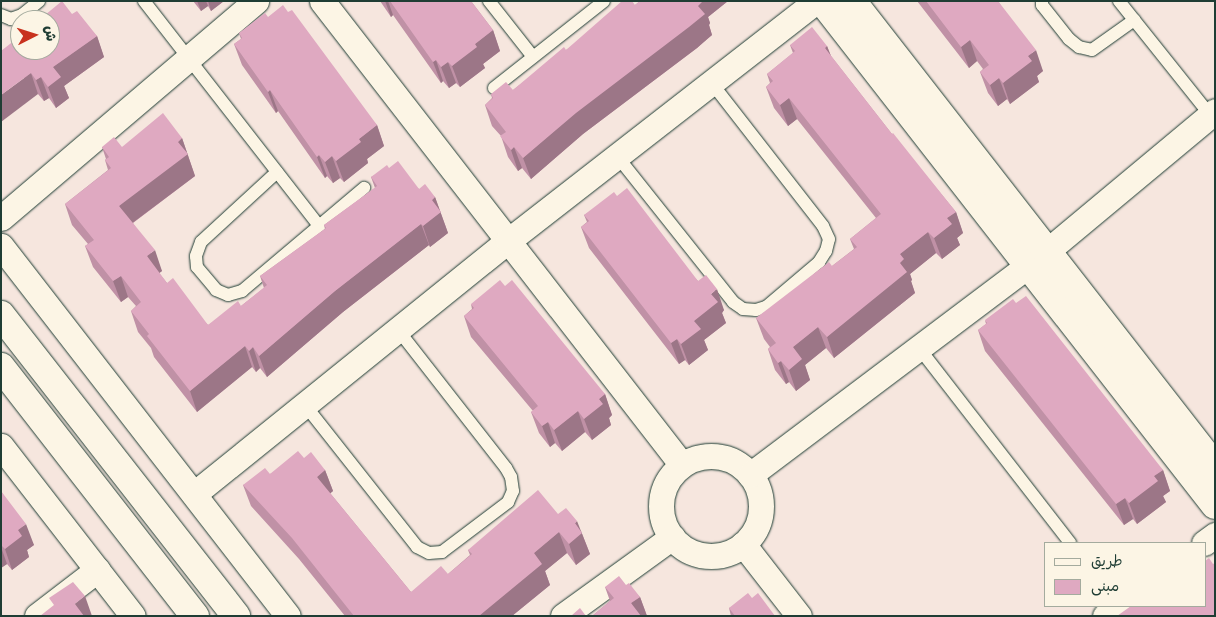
<!DOCTYPE html>
<html>
<head>
<meta charset="utf-8">
<style>
	body { margin:0 }
	#map { position:relative; width:1216px; height:617px; overflow:hidden; background:#f6e6de; font-family:Dekko,"Playpen Sans Arabic",sans-serif }
	div>[style] { position:absolute }
	[style*='--x'] { left:calc(var(--x)*1px); top:calc(var(--y)*1px); width:calc(var(--w)*1px); rotate:calc(var(--a)*1deg) }
	.roads { filter:drop-shadow(0 0 1px #1f3d34) drop-shadow(0 0 1px #1f3d34) }
	.service>* { height:12px; margin:-6px; padding:0 6px; transform-origin:6px; border-radius:6px; background:#fcf5e5 }
	.minor>* { height:25px; margin:-12.5px; padding:0 12.5px; transform-origin:12.5px; border-radius:12.5px; background:#fcf5e5 }
	.minor>.ring { margin:-12.5px; padding:0; box-sizing:content-box; background:none; border:25px solid #fcf5e5; border-radius:50% }
	.tertiary>* { height:28px; margin:-14px; padding:0 14px; transform-origin:14px; border-radius:14px; background:#fcf5e5 }
	.wall>* { inset:0; background:#c091a6 }
	.shaded-wall>* { inset:0; background:#9c7687 }
	.building>* { inset:0; background:#dfa9c1 }
	span { translate:-50% -50%; white-space:nowrap; text-align:center; line-height:1.15; -webkit-text-stroke:5px #fcf5e5; paint-order:stroke }
	.frame { position:absolute; inset:0; border:2px solid #1f3d34; pointer-events:none }
	.legend { position:absolute; left:1044px; top:542px; width:162px; height:65px; box-sizing:border-box; background:#fcf5e5; border:1px solid #a4ab9e; margin:0; padding:6px 9px; list-style:none; font-size:15px; color:#1f3d34 }
	.legend li { display:flex; align-items:center; gap:10px; height:25px }
	.legend b { width:25px; border:1px solid #a4ab9e }
	.north { position:absolute; left:10px; top:10px; width:50px; height:50px; box-sizing:border-box; background:#fcf5e5; border:1px solid #a4ab9e; border-radius:50%; rotate:85deg; font-size:14px; font-weight:700; line-height:20px; text-align:center; color:#1f3d34 }
	.north::after { content:''; display:block; margin:auto; width:18px; height:22px; background:#c8321e; clip-path:polygon(50% 0,100% 100%,50% 72%,0 100%) }
</style>
</head>
<body>
<div id="map">
	<div class="roads">
		<div class="service">
			<div style="--x:144;--y:1;--w:285;--a:52.1"></div>
			<div style="--x:489;--y:1;--w:71;--a:51.8"></div>
			<div style="--x:1042;--y:1;--w:4;--a:90"></div>
			<div style="--x:1042;--y:5;--w:43;--a:51.5"></div>
			<div style="--x:1069;--y:39;--w:13;--a:39"></div>
			<div style="--x:1079;--y:47;--w:13;--a:13"></div>
			<div style="--x:1092;--y:50;--w:52;--a:-35.5"></div>
			<div style="--x:1119;--y:1;--w:146;--a:51.4"></div>
			<div style="--x:1;--y:15;--w:11;--a:22"></div>
			<div style="--x:11;--y:19;--w:12;--a:-20"></div>
			<div style="--x:22;--y:15;--w:22;--a:-39"></div>
			<div style="--x:494;--y:88;--w:140;--a:-38.3"></div>
			<div style="--x:617;--y:156;--w:186;--a:51.5"></div>
			<div style="--x:733;--y:302;--w:12;--a:35"></div>
			<div style="--x:743;--y:309;--w:13;--a:4"></div>
			<div style="--x:756;--y:310;--w:10;--a:-17"></div>
			<div style="--x:766;--y:307;--w:70;--a:-40.3"></div>
			<div style="--x:819;--y:262;--w:13;--a:-58"></div>
			<div style="--x:826;--y:251;--w:12;--a:-76"></div>
			<div style="--x:829;--y:239;--w:14;--a:-115"></div>
			<div style="--x:823;--y:226;--w:182;--a:-127.9"></div>
			<div style="--x:277;--y:172;--w:103;--a:137.4"></div>
			<div style="--x:201;--y:242;--w:15;--a:110"></div>
			<div style="--x:196;--y:256;--w:11;--a:85"></div>
			<div style="--x:197;--y:267;--w:30;--a:50"></div>
			<div style="--x:216;--y:290;--w:13;--a:23"></div>
			<div style="--x:228;--y:295;--w:15;--a:-16"></div>
			<div style="--x:242;--y:291;--w:160;--a:-40.2"></div>
			<div style="--x:919;--y:348;--w:247;--a:52.2"></div>
			<div style="--x:305;--y:405;--w:181;--a:51.7"></div>
			<div style="--x:417;--y:547;--w:13;--a:27"></div>
			<div style="--x:429;--y:553;--w:13;--a:-4"></div>
			<div style="--x:442;--y:552;--w:83;--a:-37.1"></div>
			<div style="--x:508;--y:502;--w:12;--a:-66"></div>
			<div style="--x:513;--y:491;--w:14;--a:-98"></div>
			<div style="--x:511;--y:477;--w:10;--a:-119"></div>
			<div style="--x:506;--y:468;--w:175;--a:-128"></div>
		</div>
		<div class="minor">
			<div style="--x:322;--y:1;--w:587;--a:52.19"></div>
			<div style="--x:1;--y:218;--w:335;--a:-40.4"></div>
			<div style="--x:1;--y:246;--w:468;--a:52.2"></div>
			<div style="--x:1;--y:446;--w:215;--a:52.2"></div>
			<div class="ring" style="left:661px;top:456px;width:75px;height:75px"></div>
			<div style="--x:750;--y:475;--w:371;--a:-37"></div>
			<div style="--x:1046;--y:252;--w:220;--a:-39.8"></div>
			<div style="--x:194;--y:494;--w:403;--a:-38.9"></div>
			<div style="--x:508;--y:241;--w:390;--a:-37.9"></div>
			<div style="--x:1204;--y:543;--w:14;--a:-36"></div>
			<div style="--x:743;--y:544;--w:91;--a:52.1"></div>
			<div style="--x:37;--y:616;--w:76;--a:-37.5"></div>
			<div style="--x:563;--y:616;--w:135;--a:-35.9"></div>
			<div style="--x:1105;--y:616;--w:16;--a:-38"></div>
		</div>
		<div class="tertiary">
			<div style="--x:822;--y:1;--w:639;--a:52.05"></div>
			<div style="--x:852;--y:1;--w:591;--a:52.08"></div>
			<div style="--x:1;--y:315;--w:382;--a:52"></div>
			<div style="--x:1;--y:367;--w:316;--a:52.1"></div>
		</div>
	</div>
	<div class="wall">
		<div style="clip-path:polygon(193px 1px,224px 1px,211px 11px,208px 6px,201px 11px)"></div>
		<div style="clip-path:polygon(380px 1px,471px 1px,493px 30px,500px 51px,483px 64px,485px 68px,460px 87px,456px 83px,449px 88px,443px 81px,441px 83px,393px 15px,391px 17px)"></div>
		<div style="clip-path:polygon(640px 1px,728px 1px,708px 17px,710px 23px,709px 25px,712px 35px,697px 48px,583px 134px,531px 179px,522px 168px,518px 171px,508px 157px,501px 136px,492px 126px,485px 105px,492px 98px,491px 94px,513px 90px,566px 50px,635px 5px)"></div>
		<div style="clip-path:polygon(917px 1px,998px 1px,1043px 71px,1037px 76px,1039px 82px,1010px 104px,1007px 99px,998px 106px,988px 93px,980px 72px,983px 69px,977px 61px,969px 68px)"></div>
		<div style="clip-path:polygon(72px 14px,97px 36px,104px 57px,64px 86px,69px 98px,56px 108px,49px 98px,44px 101px,1px 51px)"></div>
		<div style="clip-path:polygon(268px 17px,377px 125px,384px 146px,367px 159px,368px 163px,344px 182px,340px 178px,333px 183px,327px 176px,325px 178px,278px 111px,276px 113px,242px 65px,234px 44px,241px 39px,239px 33px)"></div>
		<div style="clip-path:polygon(790px 45px,827px 46px,831px 56px,892px 134px,956px 212px,963px 233px,957px 238px,960px 245px,942px 259px,936px 253px,910px 274px,912px 280px,911px 281px,915px 293px,834px 358px,826px 348px,805px 365px,810px 380px,796px 391px,789px 382px,786px 384px,775px 370px,768px 349px,770px 347px,764px 339px,756px 318px,832px 266px,854px 249px,850px 239px,876px 218px,797px 119px,788px 126px,774px 108px,766px 87px,770px 83px,767px 74px,793px 53px)"></div>
		<div style="clip-path:polygon(182px 138px,195px 176px,133px 223px,162px 271px,159px 273px,167px 283px,208px 325px,241px 306px,264px 288px,260px 276px,325px 229px,324px 225px,375px 188px,371px 177px,389px 168px,419px 189px,435px 197px,448px 233px,430px 247px,429px 245px,343px 312px,267px 377px,260px 368px,256px 372px,252px 367px,197px 412px,154px 357px,151px 348px,138px 332px,131px 311px,136px 306px,128px 297px,121px 302px,93px 267px,85px 246px,88px 244px,72px 225px,65px 204px,108px 170px,105px 160px,106px 159px,102px 147px,122px 147px)"></div>
		<div style="clip-path:polygon(617px 196px,698px 281px,724px 310px,722px 313px,726px 323px,704px 340px,708px 350px,689px 365px,685px 360px,679px 364px,589px 248px,581px 227px,587px 222px,584px 215px)"></div>
		<div style="clip-path:polygon(471px 304px,605px 394px,612px 415px,609px 418px,611px 425px,592px 440px,585px 432px,562px 451px,555px 443px,550px 447px,539px 433px,531px 412px,533px 411px,471px 337px,464px 316px,472px 309px)"></div>
		<div style="clip-path:polygon(985px 320px,1163px 470px,1170px 491px,1163px 496px,1166px 502px,1137px 524px,1133px 519px,1124px 525px,985px 351px,978px 330px,986px 324px)"></div>
		<div style="clip-path:polygon(304px 458px,325px 470px,333px 491px,330px 493px,411px 592px,448px 574px,470px 555px,468px 550px,558px 514px,581px 531px,590px 554px,576px 565px,567px 553px,545px 571px,550px 585px,512px 616px,345px 616px,299px 559px,251px 506px,243px 485px,270px 474px)"></div>
		<div style="clip-path:polygon(1px 491px,34px 545px,27px 550px,29px 557px,12px 570px,7px 564px,1px 568px)"></div>
		<div style="clip-path:polygon(626px 585px,640px 597px,647px 616px,592px 616px,610px 601px,605px 587px)"></div>
		<div style="clip-path:polygon(752px 598px,775px 616px,731px 616px,729px 608px)"></div>
	</div>
	<div class="shaded-wall">
		<div style="clip-path:polygon(197px 1px,206px 1px,208px 6px,201px 11px)"></div>
		<div style="clip-path:polygon(208px 1px,224px 1px,211px 11px)"></div>
		<div style="clip-path:polygon(385px 1px,388px 1px,393px 15px,391px 17px)"></div>
		<div style="clip-path:polygon(700px 1px,728px 1px,708px 17px,710px 23px,709px 25px,712px 35px,697px 48px,583px 134px,531px 179px,523px 158px,698px 6px)"></div>
		<div style="clip-path:polygon(493px 30px,500px 51px,483px 64px,485px 68px,460px 87px,452px 66px,475px 44px)"></div>
		<div style="clip-path:polygon(97px 36px,104px 57px,64px 86px,69px 98px,56px 108px,48px 87px,53px 67px)"></div>
		<div style="clip-path:polygon(970px 40px,977px 61px,969px 68px,961px 47px)"></div>
		<div style="clip-path:polygon(827px 46px,835px 67px,825px 48px)"></div>
		<div style="clip-path:polygon(1036px 50px,1043px 71px,1037px 76px,1039px 82px,1010px 104px,1003px 83px,1028px 56px)"></div>
		<div style="clip-path:polygon(436px 60px,443px 81px,441px 83px,433px 62px)"></div>
		<div style="clip-path:polygon(448px 62px,456px 83px,449px 88px,441px 67px)"></div>
		<div style="clip-path:polygon(31px 73px,38px 94px,1px 122px,1px 95px)"></div>
		<div style="clip-path:polygon(41px 77px,49px 98px,44px 101px,36px 80px)"></div>
		<div style="clip-path:polygon(999px 78px,1007px 99px,998px 106px,990px 85px)"></div>
		<div style="clip-path:polygon(270px 90px,278px 111px,276px 113px,268px 92px)"></div>
		<div style="clip-path:polygon(789px 98px,797px 119px,788px 126px,780px 105px)"></div>
		<div style="clip-path:polygon(377px 125px,384px 146px,367px 159px,368px 163px,344px 182px,336px 161px,359px 139px)"></div>
		<div style="clip-path:polygon(182px 138px,195px 176px,127px 227px,119px 206px,178px 142px)"></div>
		<div style="clip-path:polygon(514px 147px,522px 168px,518px 171px,511px 150px)"></div>
		<div style="clip-path:polygon(319px 155px,327px 176px,325px 178px,317px 157px)"></div>
		<div style="clip-path:polygon(332px 156px,340px 178px,333px 183px,325px 162px)"></div>
		<div style="clip-path:polygon(435px 197px,448px 233px,430px 247px,423px 226px,432px 200px)"></div>
		<div style="clip-path:polygon(956px 212px,963px 233px,957px 238px,960px 245px,942px 259px,934px 238px,947px 218px)"></div>
		<div style="clip-path:polygon(421px 224px,429px 245px,343px 312px,267px 377px,259px 356px,335px 291px)"></div>
		<div style="clip-path:polygon(928px 232px,936px 253px,910px 274px,912px 280px,911px 281px,915px 293px,834px 358px,827px 337px,900px 263px,900px 254px)"></div>
		<div style="clip-path:polygon(155px 250px,162px 271px,154px 277px,147px 256px)"></div>
		<div style="clip-path:polygon(121px 276px,128px 297px,121px 302px,113px 281px)"></div>
		<div style="clip-path:polygon(717px 289px,724px 310px,722px 313px,726px 323px,704px 340px,708px 350px,689px 365px,681px 344px,694px 321px,711px 294px)"></div>
		<div style="clip-path:polygon(818px 327px,826px 348px,805px 365px,810px 380px,796px 391px,789px 370px,793px 347px)"></div>
		<div style="clip-path:polygon(677px 339px,685px 360px,679px 364px,671px 343px)"></div>
		<div style="clip-path:polygon(245px 346px,252px 367px,197px 412px,190px 391px)"></div>
		<div style="clip-path:polygon(253px 347px,260px 368px,256px 372px,249px 351px)"></div>
		<div style="clip-path:polygon(781px 361px,789px 382px,786px 384px,778px 363px)"></div>
		<div style="clip-path:polygon(605px 394px,612px 415px,609px 418px,611px 425px,592px 440px,584px 419px,599px 399px)"></div>
		<div style="clip-path:polygon(578px 411px,585px 432px,562px 451px,554px 430px)"></div>
		<div style="clip-path:polygon(548px 422px,555px 443px,550px 447px,542px 426px)"></div>
		<div style="clip-path:polygon(325px 470px,333px 491px,325px 498px,317px 477px)"></div>
		<div style="clip-path:polygon(1163px 470px,1170px 491px,1163px 496px,1166px 502px,1137px 524px,1129px 503px,1154px 476px)"></div>
		<div style="clip-path:polygon(1125px 498px,1133px 519px,1124px 525px,1116px 504px)"></div>
		<div style="clip-path:polygon(577px 521px,590px 554px,576px 565px,569px 544px,575px 523px)"></div>
		<div style="clip-path:polygon(26px 524px,34px 545px,27px 550px,29px 557px,12px 570px,5px 549px,18px 530px)"></div>
		<div style="clip-path:polygon(559px 532px,567px 553px,545px 571px,550px 585px,512px 616px,479px 616px,534px 553px)"></div>
		<div style="clip-path:polygon(1px 547px,7px 564px,1px 568px)"></div>
		<div style="clip-path:polygon(85px 596px,92px 616px,79px 616px,75px 604px)"></div>
		<div style="clip-path:polygon(640px 597px,647px 616px,636px 616px,631px 603px)"></div>
	</div>
	<div class="building">
		<div style="clip-path:polygon(62px 1px,72px 14px,77px 11px,97px 36px,53px 67px,61px 77px,48px 87px,41px 77px,36px 80px,31px 73px,1px 95px,1px 51px,20px 36px,20px 50px,50px 50px,50px 20px,39px 20px)"></div>
		<div style="clip-path:polygon(390px 1px,471px 1px,493px 30px,475px 44px,477px 47px,452px 66px,448px 62px,441px 67px,436px 60px,433px 62px)"></div>
		<div style="clip-path:polygon(622px 1px,632px 1px,635px 5px,640px 1px,701px 1px,702px 2px,698px 6px,705px 14px,689px 27px,576px 113px,523px 158px,514px 147px,511px 150px,500px 136px,506px 132px,485px 105px,493px 98px,491px 94px,506px 82px,513px 90px,564px 47px,566px 50px)"></div>
		<div style="clip-path:polygon(926px 1px,998px 1px,1036px 50px,1028px 56px,1032px 61px,1003px 83px,999px 78px,990px 85px,980px 72px,989px 65px,970px 40px,961px 47px)"></div>
		<div style="clip-path:polygon(283px 5px,288px 12px,292px 10px,377px 125px,359px 139px,361px 142px,336px 161px,332px 156px,325px 162px,319px 155px,317px 157px,270px 90px,268px 92px,234px 44px,242px 38px,239px 33px,265px 13px,268px 17px)"></div>
		<div style="clip-path:polygon(812px 27px,827px 46px,825px 48px,892px 134px,893px 133px,956px 212px,947px 218px,952px 224px,934px 238px,928px 232px,900px 254px,904px 259px,900px 263px,907px 272px,827px 337px,818px 327px,793px 347px,802px 359px,789px 370px,781px 361px,778px 363px,768px 349px,776px 343px,756px 318px,829px 262px,832px 266px,857px 247px,850px 239px,881px 214px,789px 98px,780px 105px,766px 87px,773px 81px,767px 74px,795px 51px,790px 45px)"></div>
		<div style="clip-path:polygon(163px 113px,182px 138px,178px 142px,188px 154px,119px 206px,155px 250px,147px 256px,167px 283px,173px 278px,208px 325px,238px 301px,241px 306px,267px 285px,260px 276px,326px 228px,324px 225px,377px 186px,371px 177px,387px 165px,389px 168px,398px 161px,419px 189px,425px 184px,435px 197px,432px 200px,441px 212px,423px 226px,421px 224px,335px 291px,259px 356px,253px 347px,249px 351px,245px 346px,190px 391px,147px 336px,149px 334px,131px 311px,141px 302px,121px 276px,113px 281px,85px 246px,94px 240px,65px 204px,111px 168px,105px 160px,109px 157px,102px 147px,114px 137px,122px 147px)"></div>
		<div style="clip-path:polygon(627px 188px,698px 281px,706px 275px,717px 289px,711px 294px,718px 302px,694px 321px,701px 329px,681px 344px,677px 339px,671px 343px,581px 227px,589px 221px,584px 215px,614px 192px,617px 196px)"></div>
		<div style="clip-path:polygon(500px 280px,505px 286px,512px 280px,605px 394px,599px 399px,603px 404px,584px 419px,578px 411px,554px 430px,548px 422px,542px 426px,531px 412px,538px 406px,464px 316px,474px 308px,471px 304px)"></div>
		<div style="clip-path:polygon(1026px 296px,1163px 470px,1154px 476px,1158px 481px,1129px 503px,1125px 498px,1116px 504px,978px 330px,987px 323px,985px 320px,1013px 299px,1016px 303px)"></div>
		<div style="clip-path:polygon(298px 451px,304px 458px,311px 452px,325px 470px,317px 477px,411px 592px,441px 566px,448px 574px,472px 554px,468px 550px,538px 490px,558px 514px,566px 508px,577px 521px,575px 523px,582px 533px,569px 544px,559px 532px,534px 553px,542px 564px,479px 616px,354px 616px,292px 538px,243px 485px,265px 468px,270px 474px)"></div>
		<div style="clip-path:polygon(1px 491px,26px 524px,18px 530px,22px 536px,5px 549px,1px 545px)"></div>
		<div style="clip-path:polygon(1209px 558px,1213px 564px,1215px 563px,1215px 616px,1117px 616px,1131px 606px,1205px 606px,1205px 561px)"></div>
		<div style="clip-path:polygon(619px 576px,626px 585px,629px 583px,640px 597px,631px 603px,641px 616px,592px 616px,614px 598px,605px 587px)"></div>
		<div style="clip-path:polygon(73px 582px,85px 596px,75px 604px,84px 616px,40px 616px,54px 605px,49px 598px)"></div>
		<div style="clip-path:polygon(748px 593px,752px 598px,758px 593px,775px 616px,735px 616px,729px 608px)"></div>
		<div style="clip-path:polygon(580px 608px,586px 616px,571px 616px)"></div>
	</div>
	<div class="frame"></div>
	<ul class="legend">
	<li><b style="height:6px;background:#fcf5e5"></b>طريق</li>
	<li><b style="height:14px;background:#dfa9c1"></b>مبنى</li>
	</ul>
	<div class="north">ش</div>
</div>
</body>
</html>
